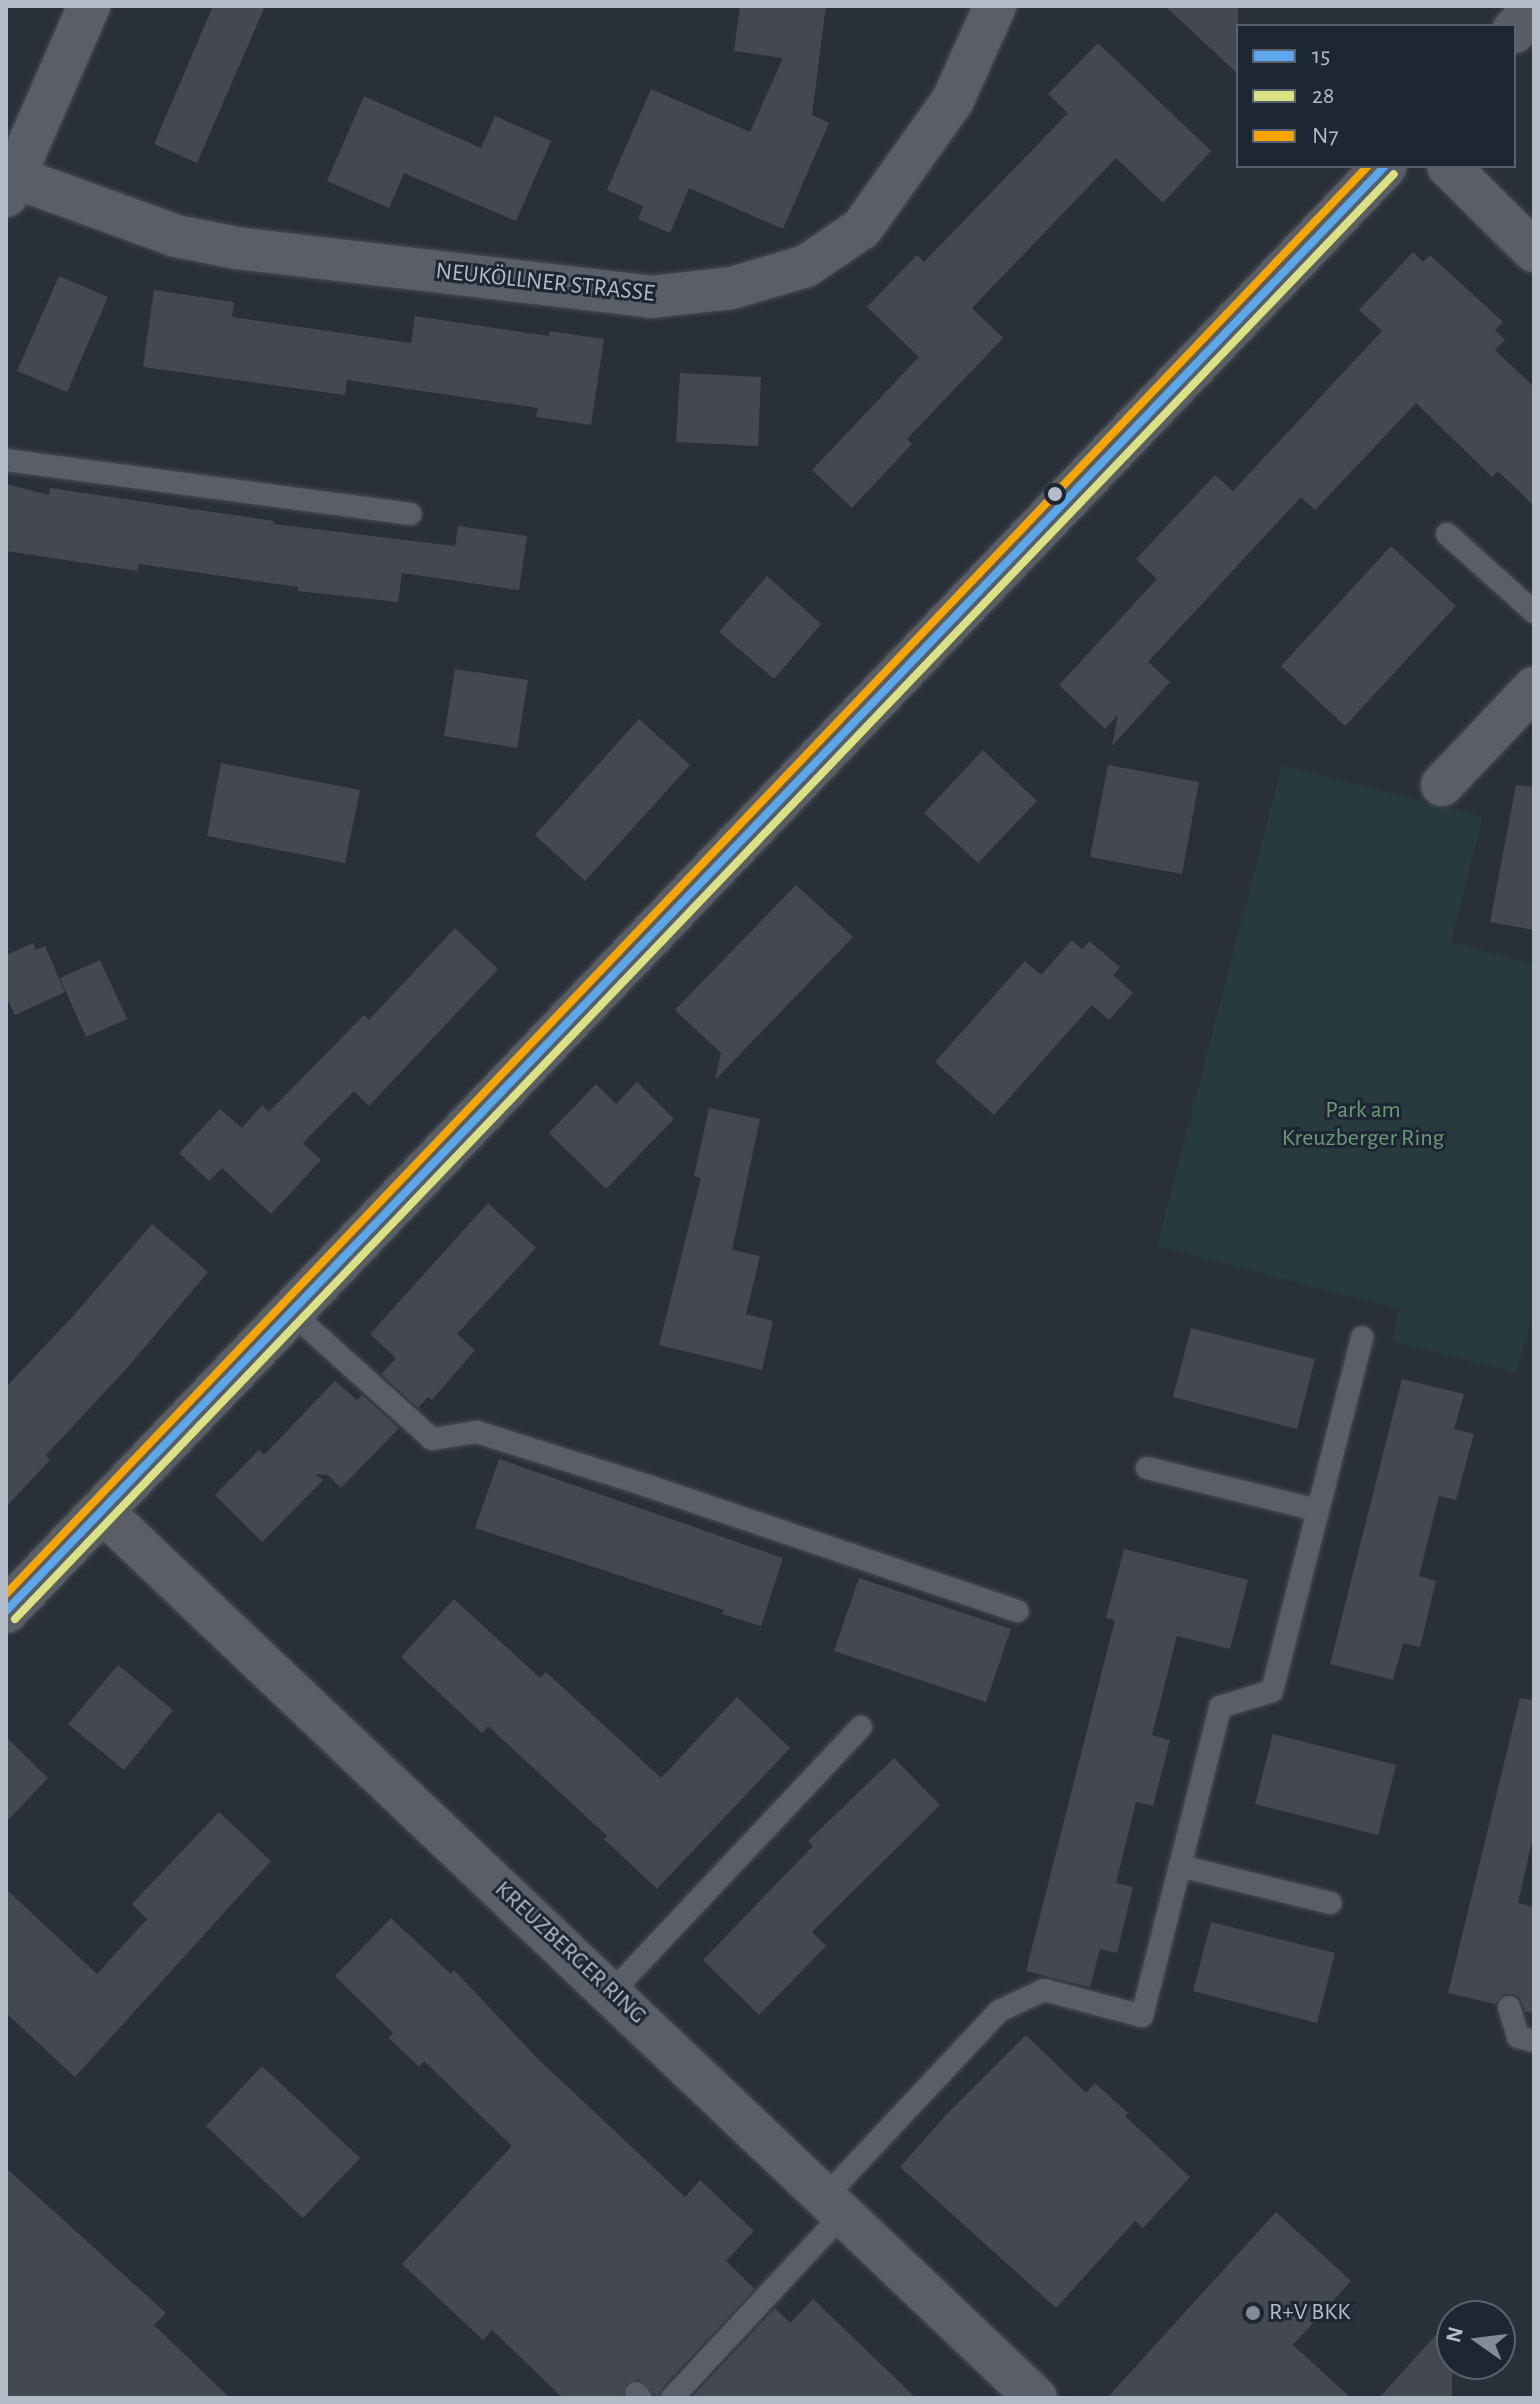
<!DOCTYPE html>
<html>
<head>
<meta charset="utf-8">
<style>
	body { margin:0 }
	#map { position:relative; width:1540px; height:2404px; overflow:hidden; background:#2a3038; font-family:"Alegreya Sans",sans-serif }
	div>[style] { position:absolute }
	[style*='--x'] { left:calc(var(--x)*1px); top:calc(var(--y)*1px); width:calc(var(--w)*1px); rotate:calc(var(--a)*1deg) }
	.green>* { inset:0; background:#273a3e }
	.building>* { inset:0; background:#444950 }
	.roads { filter:drop-shadow(0 0 2px #484c53) drop-shadow(0 0 2px #484c53) }
	.lane>* { height:22px; margin:-11px; padding:0 11px; transform-origin:11px; border-radius:11px; background:#5a5e66 }
	.street>* { height:42px; margin:-21px; padding:0 21px; transform-origin:21px; border-radius:21px; background:#5a5e66 }
	.secondary>* { height:44px; margin:-22px; padding:0 22px; transform-origin:22px; border-radius:22px; background:#595d64 }
	.bus-1>* { height:8px; margin:-4px; padding:0 4px; transform-origin:4px; border-radius:4px; background:#5aa8eb }
	.bus-2>* { height:8px; margin:-4px; padding:0 4px; transform-origin:4px; border-radius:4px; background:#dbe283 }
	.bus-3>* { height:8px; margin:-4px; padding:0 4px; transform-origin:4px; border-radius:4px; background:#f7a600 }
	.dots>* { width:22px; height:22px; translate:-50% -50%; box-sizing:border-box; border:4px solid #1d2633; border-radius:50% }
	span { translate:-50% -50%; white-space:nowrap; text-align:center; line-height:1.15; -webkit-text-stroke:6px #1d2633; paint-order:stroke }
	.street-label { font-size:24px; color:#b4bcc9 }
	.park-label { font-size:24px; color:#6b9a76 }
	.poi-label { font-size:24px; color:#b4bcc9 }
	.left { translate:0 -50%; text-align:left }
	.frame { position:absolute; inset:0; border:8px solid #b4bcc9; pointer-events:none }
	.legend { position:absolute; left:1236px; top:24px; width:280px; height:144px; box-sizing:border-box; background:#1d2633; border:2px solid #59626f; margin:0; padding:10px 14px; list-style:none; font-size:24px; color:#b4bcc9 }
	.legend li { display:flex; align-items:center; gap:16px; height:40px }
	.legend b { width:40px; border:2px solid #59626f }
	.north { position:absolute; left:1436px; top:2300px; width:80px; height:80px; box-sizing:border-box; background:#1d2633; border:2px solid #59626f; border-radius:50%; rotate:284deg; font-size:22px; font-weight:700; line-height:32px; text-align:center; color:#b4bcc9 }
	.north::after { content:''; display:block; margin:auto; width:28px; height:36px; background:#848b96; clip-path:polygon(50% 0,100% 100%,50% 72%,0 100%) }
</style>
</head>
<body>
<div id="map">
	<div class="green">
		<div style="clip-path:polygon(1282px 765px,1483px 817px,1451px 942px,1534px 964px,1534px 1306px,1516px 1373px,1392px 1341px,1399px 1309px,1157px 1246px)"></div>
	</div>
	<div class="building">
		<div style="clip-path:polygon(213px 6px,265px 6px,197px 163px,154px 144px)"></div>
		<div style="clip-path:polygon(740px 6px,826px 6px,812px 115px,829px 123px,783px 229px,689px 188px,670px 233px,638px 219px,643px 206px,607px 190px,651px 89px,750px 132px,783px 58px,734px 51px)"></div>
		<div style="clip-path:polygon(1165px 6px,1238px 6px,1238px 74px)"></div>
		<div style="clip-path:polygon(1098px 43px,1211px 151px,1163px 203px,1116px 158px,972px 308px,1003px 338px,907px 439px,912px 444px,852px 508px,812px 470px,919px 357px,867px 307px,917px 255px,924px 262px,1068px 113px,1048px 94px)"></div>
		<div style="clip-path:polygon(364px 96px,481px 148px,495px 116px,551px 141px,516px 221px,404px 173px,389px 208px,327px 181px)"></div>
		<div style="clip-path:polygon(1413px 252px,1423px 262px,1430px 255px,1503px 322px,1495px 330px,1505px 340px,1495px 350px,1534px 387px,1534px 506px,1498px 471px,1492px 477px,1416px 403px,1315px 510px,1301px 497px,1148px 662px,1170px 682px,1112px 746px,1118px 715px,1105px 729px,1059px 685px,1157px 579px,1136px 559px,1215px 475px,1233px 491px,1382px 331px,1359px 310px)"></div>
		<div style="clip-path:polygon(59px 276px,108px 297px,67px 392px,17px 371px)"></div>
		<div style="clip-path:polygon(154px 290px,234px 302px,232px 317px,411px 343px,415px 316px,549px 336px,549px 331px,604px 339px,591px 425px,536px 417px,538px 408px,347px 380px,345px 395px,143px 367px)"></div>
		<div style="clip-path:polygon(680px 373px,761px 377px,758px 446px,676px 442px)"></div>
		<div style="clip-path:polygon(6px 484px,49px 495px,50px 488px,274px 521px,273px 524px,455px 546px,458px 526px,527px 536px,519px 590px,402px 573px,398px 602px,298px 591px,298px 587px,139px 564px,137px 571px,6px 551px)"></div>
		<div style="clip-path:polygon(1391px 546px,1456px 606px,1345px 726px,1281px 666px)"></div>
		<div style="clip-path:polygon(767px 576px,821px 624px,774px 679px,719px 632px)"></div>
		<div style="clip-path:polygon(455px 669px,528px 680px,517px 748px,444px 736px)"></div>
		<div style="clip-path:polygon(639px 719px,690px 765px,585px 881px,535px 835px)"></div>
		<div style="clip-path:polygon(983px 750px,1037px 801px,978px 863px,924px 813px)"></div>
		<div style="clip-path:polygon(221px 763px,360px 790px,345px 863px,207px 836px)"></div>
		<div style="clip-path:polygon(1108px 765px,1199px 782px,1182px 874px,1090px 857px)"></div>
		<div style="clip-path:polygon(1516px 785px,1534px 787px,1534px 930px,1490px 922px)"></div>
		<div style="clip-path:polygon(796px 885px,853px 937px,715px 1080px,721px 1053px,675px 1010px)"></div>
		<div style="clip-path:polygon(455px 928px,498px 969px,369px 1106px,354px 1091px,303px 1143px,321px 1160px,271px 1214px,222px 1168px,209px 1181px,179px 1153px,220px 1109px,242px 1128px,262px 1105px,269px 1112px,364px 1015px,369px 1020px)"></div>
		<div style="clip-path:polygon(1072px 940px,1082px 949px,1089px 941px,1120px 967px,1113px 975px,1133px 993px,1109px 1020px,1092px 1005px,994px 1115px,935px 1062px,1025px 961px,1041px 975px)"></div>
		<div style="clip-path:polygon(33px 943px,36px 950px,45px 946px,65px 992px,15px 1015px,6px 996px,6px 955px)"></div>
		<div style="clip-path:polygon(100px 960px,127px 1019px,86px 1037px,60px 978px)"></div>
		<div style="clip-path:polygon(637px 1082px,674px 1119px,606px 1189px,549px 1133px,596px 1084px,616px 1104px)"></div>
		<div style="clip-path:polygon(709px 1108px,760px 1119px,732px 1250px,760px 1256px,746px 1314px,773px 1321px,762px 1370px,659px 1345px,701px 1178px,694px 1176px)"></div>
		<div style="clip-path:polygon(488px 1203px,536px 1248px,457px 1334px,475px 1350px,432px 1400px,428px 1397px,418px 1408px,381px 1374px,396px 1358px,370px 1334px)"></div>
		<div style="clip-path:polygon(152px 1224px,208px 1272px,127px 1368px,46px 1455px,50px 1460px,6px 1507px,6px 1387px,75px 1314px)"></div>
		<div style="clip-path:polygon(1191px 1328px,1315px 1359px,1297px 1429px,1173px 1397px)"></div>
		<div style="clip-path:polygon(1402px 1379px,1464px 1394px,1454px 1429px,1474px 1434px,1456px 1500px,1439px 1496px,1419px 1576px,1436px 1581px,1420px 1647px,1403px 1643px,1393px 1680px,1330px 1664px)"></div>
		<div style="clip-path:polygon(335px 1381px,357px 1400px,362px 1395px,399px 1428px,341px 1488px,328px 1475px,315px 1474px,323px 1480px,262px 1542px,215px 1495px,259px 1450px,264px 1455px)"></div>
		<div style="clip-path:polygon(499px 1459px,783px 1558px,761px 1626px,722px 1614px,724px 1610px,475px 1528px)"></div>
		<div style="clip-path:polygon(1124px 1549px,1248px 1580px,1230px 1649px,1177px 1636px,1152px 1735px,1170px 1740px,1153px 1806px,1136px 1802px,1116px 1883px,1133px 1887px,1117px 1953px,1100px 1949px,1090px 1987px,1026px 1971px,1115px 1620px,1106px 1618px)"></div>
		<div style="clip-path:polygon(859px 1578px,1011px 1629px,986px 1702px,834px 1651px)"></div>
		<div style="clip-path:polygon(454px 1599px,540px 1678px,546px 1672px,661px 1778px,737px 1697px,790px 1748px,657px 1889px,604px 1839px,607px 1836px,488px 1726px,482px 1733px,401px 1657px)"></div>
		<div style="clip-path:polygon(118px 1665px,173px 1710px,124px 1770px,68px 1724px)"></div>
		<div style="clip-path:polygon(1520px 1698px,1534px 1700px,1534px 1833px,1518px 1903px,1534px 1907px,1534px 2014px,1525px 2011px,1519px 1997px,1513px 1994px,1504px 1994px,1495px 2004px,1448px 1993px)"></div>
		<div style="clip-path:polygon(1273px 1734px,1396px 1765px,1378px 1835px,1255px 1804px)"></div>
		<div style="clip-path:polygon(6px 1737px,48px 1778px,6px 1822px)"></div>
		<div style="clip-path:polygon(894px 1758px,940px 1805px,812px 1932px,826px 1946px,759px 2015px,703px 1960px,813px 1846px,808px 1841px)"></div>
		<div style="clip-path:polygon(219px 1812px,271px 1861px,75px 2077px,6px 2013px,6px 1889px,97px 1974px,147px 1919px,132px 1904px)"></div>
		<div style="clip-path:polygon(391px 1918px,451px 1974px,454px 1970px,539px 2060px,685px 2197px,700px 2180px,754px 2231px,726px 2261px,755px 2289px,662px 2388px,658px 2398px,639px 2379px,626px 2384px,623px 2398px,563px 2398px,492px 2330px,483px 2340px,402px 2264px,512px 2146px,424px 2061px,419px 2067px,389px 2038px,393px 2033px,335px 1976px)"></div>
		<div style="clip-path:polygon(1211px 1922px,1335px 1953px,1317px 2023px,1193px 1991px)"></div>
		<div style="clip-path:polygon(1026px 2035px,1086px 2093px,1095px 2083px,1128px 2113px,1125px 2116px,1190px 2177px,1143px 2228px,1135px 2221px,1056px 2308px,900px 2167px,946px 2115px)"></div>
		<div style="clip-path:polygon(262px 2066px,360px 2158px,303px 2218px,206px 2126px)"></div>
		<div style="clip-path:polygon(6px 2168px,166px 2313px,154px 2325px,230px 2398px,6px 2398px)"></div>
		<div style="clip-path:polygon(1276px 2212px,1351px 2281px,1293px 2345px,1351px 2398px,1107px 2398px)"></div>
		<div style="clip-path:polygon(813px 2299px,916px 2398px,691px 2398px,775px 2308px,790px 2323px)"></div>
		<div style="clip-path:polygon(1452px 2317px,1452px 2398px,1379px 2398px)"></div>
	</div>
	<div class="roads">
		<div class="lane">
			<div style="--x:6;--y:460;--w:408;--a:7.6"></div>
			<div style="--x:1447;--y:534;--w:117;--a:41.9"></div>
			<div style="--x:291;--y:1312;--w:190;--a:42"></div>
			<div style="--x:432;--y:1439;--w:46;--a:-8.8"></div>
			<div style="--x:477;--y:1432;--w:179;--a:17.5"></div>
			<div style="--x:648;--y:1486;--w:390;--a:18.7"></div>
			<div style="--x:1147;--y:1468;--w:175;--a:13.9"></div>
			<div style="--x:1180;--y:1866;--w:155;--a:13.8"></div>
			<div style="--x:611;--y:1993;--w:365;--a:-46.8"></div>
			<div style="--x:1509;--y:2007;--w:31;--a:73"></div>
			<div style="--x:1518;--y:2037;--w:16;--a:14"></div>
			<div style="--x:826;--y:2196;--w:253;--a:-46.9"></div>
			<div style="--x:999;--y:2011;--w:50;--a:-25"></div>
			<div style="--x:1044;--y:1990;--w:101;--a:14.9"></div>
			<div style="--x:1142;--y:2016;--w:319;--a:-75.8"></div>
			<div style="--x:1220;--y:1707;--w:54;--a:-17.1"></div>
			<div style="--x:1272;--y:1691;--w:365;--a:-75.7"></div>
			<div style="--x:636;--y:2393;--w:7;--a:45"></div>
			<div style="--x:672;--y:2398;--w:253;--a:-47.1"></div>
		</div>
		<div class="street">
			<div style="--x:1448;--y:166;--w:121;--a:44.7"></div>
			<div style="--x:14;--y:177;--w:172;--a:20"></div>
			<div style="--x:176;--y:236;--w:61;--a:11.3"></div>
			<div style="--x:236;--y:248;--w:418;--a:6.7"></div>
			<div style="--x:651;--y:297;--w:81;--a:-6.3"></div>
			<div style="--x:732;--y:288;--w:77;--a:-16.6"></div>
			<div style="--x:806;--y:266;--w:68;--a:-34.2"></div>
			<div style="--x:862;--y:228;--w:157;--a:-54.6"></div>
			<div style="--x:953;--y:100;--w:103;--a:-65.9"></div>
			<div style="--x:6;--y:196;--w:207;--a:-66.4"></div>
			<div style="--x:1442;--y:785;--w:134;--a:-46.5"></div>
			<div style="--x:102;--y:1511;--w:1288;--a:43.52"></div>
		</div>
		<div class="secondary">
			<div style="--x:1514;--y:31;--w:29;--a:-46"></div>
			<div style="--x:6;--y:1611;--w:1997;--a:-46.34"></div>
		</div>
	</div>
	<div class="bus-1">
		<div style="--x:6;--y:1611;--w:1997;--a:-46.34"></div>
	</div>
	<div class="bus-2">
		<div style="--x:15;--y:1619;--w:1997;--a:-46.34"></div>
	</div>
	<div class="bus-3">
		<div style="--x:6;--y:1594;--w:1973;--a:-46.36"></div>
	</div>
	<div class="dots">
		<div style="left:1055px;top:494px;background:#b4bcc9"></div>
		<div style="left:1253px;top:2313px;background:#848b96"></div>
	</div>
	<div class="street-label">
		<span style="left:545px;top:283px;rotate:6deg">NEUKÖLLNER STRASSE</span>
		<span style="left:570px;top:1953px;rotate:43deg">KREUZBERGER RING</span>
	</div>
	<div class="park-label">
		<span style="left:1363px;top:1125px">Park am<br>Kreuzberger Ring</span>
	</div>
	<div class="poi-label">
		<span class="left" style="left:1269px;top:2313px">R+V BKK</span>
	</div>
	<div class="frame"></div>
	<ul class="legend">
	<li><b style="height:10px;background:#5aa8eb"></b>15</li>
	<li><b style="height:10px;background:#dbe283"></b>28</li>
	<li><b style="height:10px;background:#f7a600"></b>N7</li>
	</ul>
	<div class="north">N</div>
</div>
</body>
</html>
